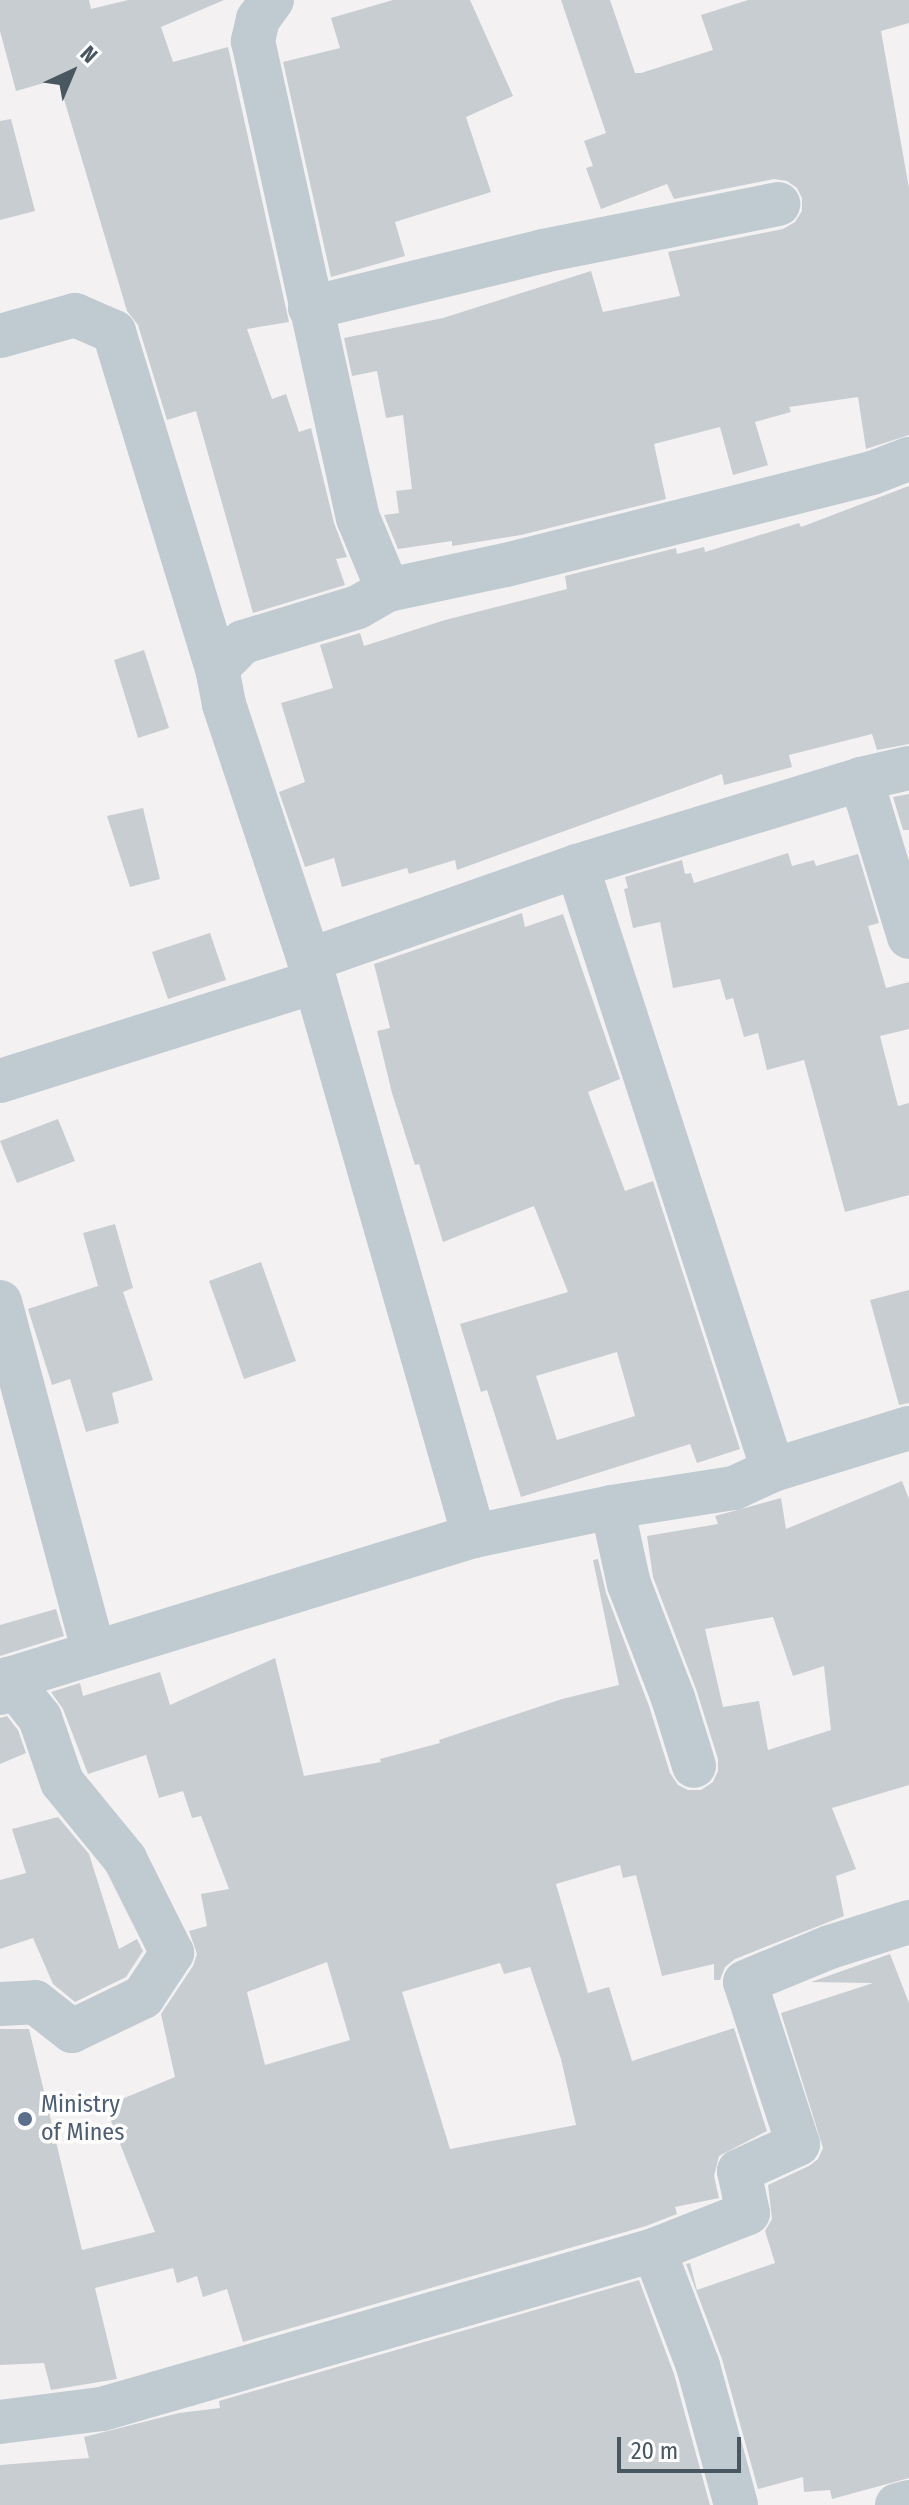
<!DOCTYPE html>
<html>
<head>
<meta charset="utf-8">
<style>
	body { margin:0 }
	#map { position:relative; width:909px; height:2505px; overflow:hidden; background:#f4f1f2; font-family:"Fira Sans Condensed",sans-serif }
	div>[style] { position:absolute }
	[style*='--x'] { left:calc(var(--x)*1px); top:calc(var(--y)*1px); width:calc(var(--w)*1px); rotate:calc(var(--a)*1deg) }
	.building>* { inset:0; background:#c8cdd1 }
	.minor>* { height:44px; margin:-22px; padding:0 22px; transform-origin:22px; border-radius:22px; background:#bfcad1 }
	.dots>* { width:22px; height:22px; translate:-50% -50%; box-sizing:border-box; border:4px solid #fff; border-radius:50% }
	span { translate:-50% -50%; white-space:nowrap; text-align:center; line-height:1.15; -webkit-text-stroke:7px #fff; paint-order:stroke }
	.service-label { font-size:24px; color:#4e5e75 }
	.left { translate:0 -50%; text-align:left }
	.north { position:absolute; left:32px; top:32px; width:80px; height:80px; -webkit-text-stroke:6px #fff; paint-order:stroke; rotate:44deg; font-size:22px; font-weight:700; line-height:32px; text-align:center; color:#485760 }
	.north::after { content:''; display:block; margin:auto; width:28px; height:36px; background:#485760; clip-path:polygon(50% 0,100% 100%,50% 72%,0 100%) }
	.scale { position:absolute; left:617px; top:2437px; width:124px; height:36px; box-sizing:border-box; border:4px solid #485760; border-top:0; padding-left:10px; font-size:24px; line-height:28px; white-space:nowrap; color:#485760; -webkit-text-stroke:6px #fff; paint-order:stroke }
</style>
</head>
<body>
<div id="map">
	<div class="building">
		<div style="clip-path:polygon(0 0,89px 0,91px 9px,128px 0,224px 0,161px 27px,173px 62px,228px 47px,289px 322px,247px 329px,272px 399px,286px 394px,299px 432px,311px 428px,334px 523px,347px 557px,336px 559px,345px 585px,253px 613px,196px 411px,167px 420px,138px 325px,127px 311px,58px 79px,16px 91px,0 31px)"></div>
		<div style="clip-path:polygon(393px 0,470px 0,513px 96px,466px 117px,491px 192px,395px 222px,405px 256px,331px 277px,283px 62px,340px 48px,331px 18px)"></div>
		<div style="clip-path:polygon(561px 0,610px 0,635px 73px,641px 73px,713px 50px,701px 15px,748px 0,909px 0,909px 23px,881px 31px,909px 188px,909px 435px,866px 449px,858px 397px,789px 407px,791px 412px,755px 422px,768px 465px,733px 475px,720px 427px,654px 444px,666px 499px,521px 535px,452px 546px,452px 541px,398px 549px,384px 515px,399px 513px,396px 491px,412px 489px,403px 415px,386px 418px,377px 371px,352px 376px,344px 338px,443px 318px,591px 271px,603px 312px,680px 296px,668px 252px,783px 229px,795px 222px,802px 211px,802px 198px,797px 188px,787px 181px,774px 179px,674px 199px,667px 184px,601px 209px,586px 168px,593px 166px,584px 141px,606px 133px)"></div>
		<div style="clip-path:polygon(11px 119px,35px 211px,0 220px,0 121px)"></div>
		<div style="clip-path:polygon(909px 486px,909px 744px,877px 750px,872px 734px,789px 755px,792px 767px,724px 785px,722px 774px,457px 870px,455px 860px,409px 874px,407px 868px,342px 887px,334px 858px,305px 867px,279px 792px,305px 782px,281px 703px,333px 688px,320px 645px,360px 633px,364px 646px,445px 620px,567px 589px,565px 576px,676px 548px,677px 554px,704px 547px,705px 552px,799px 523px,801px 527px)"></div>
		<div style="clip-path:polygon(144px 650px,169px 728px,138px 738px,114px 660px)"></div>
		<div style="clip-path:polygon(909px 794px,909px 830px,903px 830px,893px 797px)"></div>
		<div style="clip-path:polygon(143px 808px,160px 879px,130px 887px,107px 816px)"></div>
		<div style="clip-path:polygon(788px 853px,792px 866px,814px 860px,816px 866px,858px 854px,879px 923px,868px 926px,886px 988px,909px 982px,909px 1029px,880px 1036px,898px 1106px,909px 1103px,909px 1195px,845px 1212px,804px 1060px,767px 1070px,758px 1033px,744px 1037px,733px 998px,726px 1000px,720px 979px,673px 988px,660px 922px,633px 928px,624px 889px,628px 888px,625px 877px,682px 860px,685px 874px,691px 873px,694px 883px)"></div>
		<div style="clip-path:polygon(evenodd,522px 913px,525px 927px,563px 914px,620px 1079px,588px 1092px,625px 1191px,653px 1181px,740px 1449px,697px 1463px,690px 1444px,521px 1497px,487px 1390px,481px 1392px,460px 1324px,568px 1292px,534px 1206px,443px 1242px,419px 1164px,415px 1165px,392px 1093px,377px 1031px,390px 1028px,374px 964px,522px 913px,617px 1352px,635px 1416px,557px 1440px,536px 1376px,617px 1352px)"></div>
		<div style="clip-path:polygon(210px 933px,226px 980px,168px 999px,152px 952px)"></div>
		<div style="clip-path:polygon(58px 1119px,75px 1161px,17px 1183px,0 1141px)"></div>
		<div style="clip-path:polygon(115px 1224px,133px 1288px,123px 1292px,153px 1380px,112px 1393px,119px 1423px,86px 1432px,70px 1379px,52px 1385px,28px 1309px,98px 1286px,83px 1233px)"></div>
		<div style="clip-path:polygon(261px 1262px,296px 1361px,244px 1379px,209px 1281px)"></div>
		<div style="clip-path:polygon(909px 1290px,909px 1403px,899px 1405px,870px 1300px)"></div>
		<div style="clip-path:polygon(evenodd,902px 1481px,909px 1499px,909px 1785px,832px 1808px,856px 1869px,836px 1876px,844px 1916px,735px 1959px,725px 1967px,720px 1980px,714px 1980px,714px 1964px,662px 1976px,636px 1875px,623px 1878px,620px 1865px,556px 1884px,588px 1993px,609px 1987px,632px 2061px,734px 2028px,767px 2131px,719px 2156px,714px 2176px,719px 2198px,675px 2207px,677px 2214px,646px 2226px,243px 2342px,227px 2289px,203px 2297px,197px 2276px,177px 2283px,173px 2268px,95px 2288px,117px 2379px,51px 2390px,44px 2363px,0 2365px,0 2029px,29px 2029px,82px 2250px,155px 2232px,105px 2106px,175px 2077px,161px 2014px,193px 1966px,197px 1954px,189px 1931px,207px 1926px,201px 1894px,229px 1889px,201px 1816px,192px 1818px,183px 1791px,159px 1798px,146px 1755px,88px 1774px,63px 1709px,51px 1692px,80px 1683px,83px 1696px,160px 1672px,170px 1705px,275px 1658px,304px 1776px,381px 1762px,380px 1759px,440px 1743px,439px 1740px,562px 1699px,619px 1685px,593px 1560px,598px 1559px,606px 1593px,649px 1706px,670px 1773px,678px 1785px,688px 1790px,701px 1790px,713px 1782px,718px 1771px,718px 1759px,696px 1689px,653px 1577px,647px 1536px,718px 1524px,715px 1516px,781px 1498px,786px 1529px,902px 1481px,773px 1617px,793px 1676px,824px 1666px,831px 1730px,768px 1750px,759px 1701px,723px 1707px,705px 1629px,773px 1617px,902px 1481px,327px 1962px,350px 2040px,265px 2065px,247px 1992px,327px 1962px,902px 1481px,500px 1963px,504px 1974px,530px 1967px,561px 2059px,576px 2125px,450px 2149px,402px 1992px,500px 1963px)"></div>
		<div style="clip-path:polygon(56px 1609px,64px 1636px,0 1656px,0 1625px)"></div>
		<div style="clip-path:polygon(7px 1716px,18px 1730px,26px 1753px,0 1764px,0 1718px)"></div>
		<div style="clip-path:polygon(58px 1817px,89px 1854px,119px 1949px,137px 1939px,143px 1951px,126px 1977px,75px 2002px,53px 1984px,33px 1938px,0 1949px,0 1880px,26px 1873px,12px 1829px)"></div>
		<div style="clip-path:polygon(890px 1954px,909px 2003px,909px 2478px,832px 2499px,830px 2490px,804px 2492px,803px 2477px,758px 2489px,722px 2359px,686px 2264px,690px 2263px,697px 2290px,775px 2263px,765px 2231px,772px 2219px,768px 2185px,809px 2166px,818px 2159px,823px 2148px,781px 2013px,873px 1983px,811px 1982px)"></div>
		<div style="clip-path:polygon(639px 2280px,674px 2374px,710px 2505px,0 2505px,0 2465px,89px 2458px,84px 2437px,179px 2413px,220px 2408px,219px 2401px)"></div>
	</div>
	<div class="minor">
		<div style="--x:272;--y:0;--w:24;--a:126"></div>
		<div style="--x:258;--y:19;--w:23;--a:103"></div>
		<div style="--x:253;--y:41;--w:488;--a:77.6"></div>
		<div style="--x:358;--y:518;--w:78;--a:67.4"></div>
		<div style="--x:310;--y:308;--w:240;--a:-13.7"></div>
		<div style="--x:543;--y:251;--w:240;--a:-11.3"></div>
		<div style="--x:0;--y:336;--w:78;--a:-15.6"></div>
		<div style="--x:75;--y:315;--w:43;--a:23.6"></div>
		<div style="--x:114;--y:332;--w:351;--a:73"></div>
		<div style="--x:861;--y:779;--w:165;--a:73.1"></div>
		<div style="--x:577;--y:866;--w:635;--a:72.02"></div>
		<div style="--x:309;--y:960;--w:284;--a:-19.3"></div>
		<div style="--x:577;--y:866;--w:297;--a:-17"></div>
		<div style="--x:861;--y:779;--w:49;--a:-12.9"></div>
		<div style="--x:0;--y:1081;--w:329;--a:-17.5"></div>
		<div style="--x:0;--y:1302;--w:363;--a:75"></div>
		<div style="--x:612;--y:1507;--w:79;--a:77.6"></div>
		<div style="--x:629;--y:1584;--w:122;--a:68.9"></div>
		<div style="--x:673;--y:1698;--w:71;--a:72.8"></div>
		<div style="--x:474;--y:1536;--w:599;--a:-105.98"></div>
		<div style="--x:309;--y:960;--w:270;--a:-108.4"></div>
		<div style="--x:224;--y:704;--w:37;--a:-101"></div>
		<div style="--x:217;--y:668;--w:37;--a:-45"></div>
		<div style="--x:243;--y:642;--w:120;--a:-16.9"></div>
		<div style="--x:358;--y:607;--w:34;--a:-30"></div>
		<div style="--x:388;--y:590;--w:121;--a:-12"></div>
		<div style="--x:506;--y:565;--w:377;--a:-14.1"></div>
		<div style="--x:872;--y:473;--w:40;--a:-21"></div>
		<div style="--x:0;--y:1693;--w:17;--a:-57"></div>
		<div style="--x:9;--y:1679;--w:486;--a:-17.1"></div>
		<div style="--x:474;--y:1536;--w:141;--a:-11.9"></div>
		<div style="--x:612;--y:1507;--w:123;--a:-8.9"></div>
		<div style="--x:734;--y:1488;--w:43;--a:-24.8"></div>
		<div style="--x:773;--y:1470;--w:142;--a:-17.2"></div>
		<div style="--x:0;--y:2004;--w:35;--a:-3"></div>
		<div style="--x:35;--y:2002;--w:47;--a:38.1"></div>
		<div style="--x:72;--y:2031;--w:79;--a:-25.6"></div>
		<div style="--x:143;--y:1997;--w:53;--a:-56.6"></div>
		<div style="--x:172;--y:1953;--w:105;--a:-116.6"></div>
		<div style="--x:125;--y:1859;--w:99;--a:-129.3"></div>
		<div style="--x:62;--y:1782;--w:68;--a:-109"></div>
		<div style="--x:40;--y:1718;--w:50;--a:-128.5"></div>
		<div style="--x:654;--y:2250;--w:124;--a:69.2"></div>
		<div style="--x:698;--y:2366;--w:144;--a:74.7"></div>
		<div style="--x:0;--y:2422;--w:103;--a:-7.3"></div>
		<div style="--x:102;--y:2409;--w:574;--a:-16.07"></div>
		<div style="--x:654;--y:2250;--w:101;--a:-21.5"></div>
		<div style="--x:748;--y:2213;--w:43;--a:-102.1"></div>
		<div style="--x:739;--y:2171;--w:65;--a:-24.6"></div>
		<div style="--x:798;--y:2144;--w:170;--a:-108.1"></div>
		<div style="--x:745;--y:1982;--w:92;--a:-22.4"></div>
		<div style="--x:830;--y:1947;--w:83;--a:-17.6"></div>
		<div style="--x:897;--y:2505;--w:12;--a:-14"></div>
	</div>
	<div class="dots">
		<div style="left:25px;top:2119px;background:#5c6f8a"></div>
	</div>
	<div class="service-label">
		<span class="left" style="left:41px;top:2119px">Ministry<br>of Mines</span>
	</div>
	<div class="north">N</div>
	<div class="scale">20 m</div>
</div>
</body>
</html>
